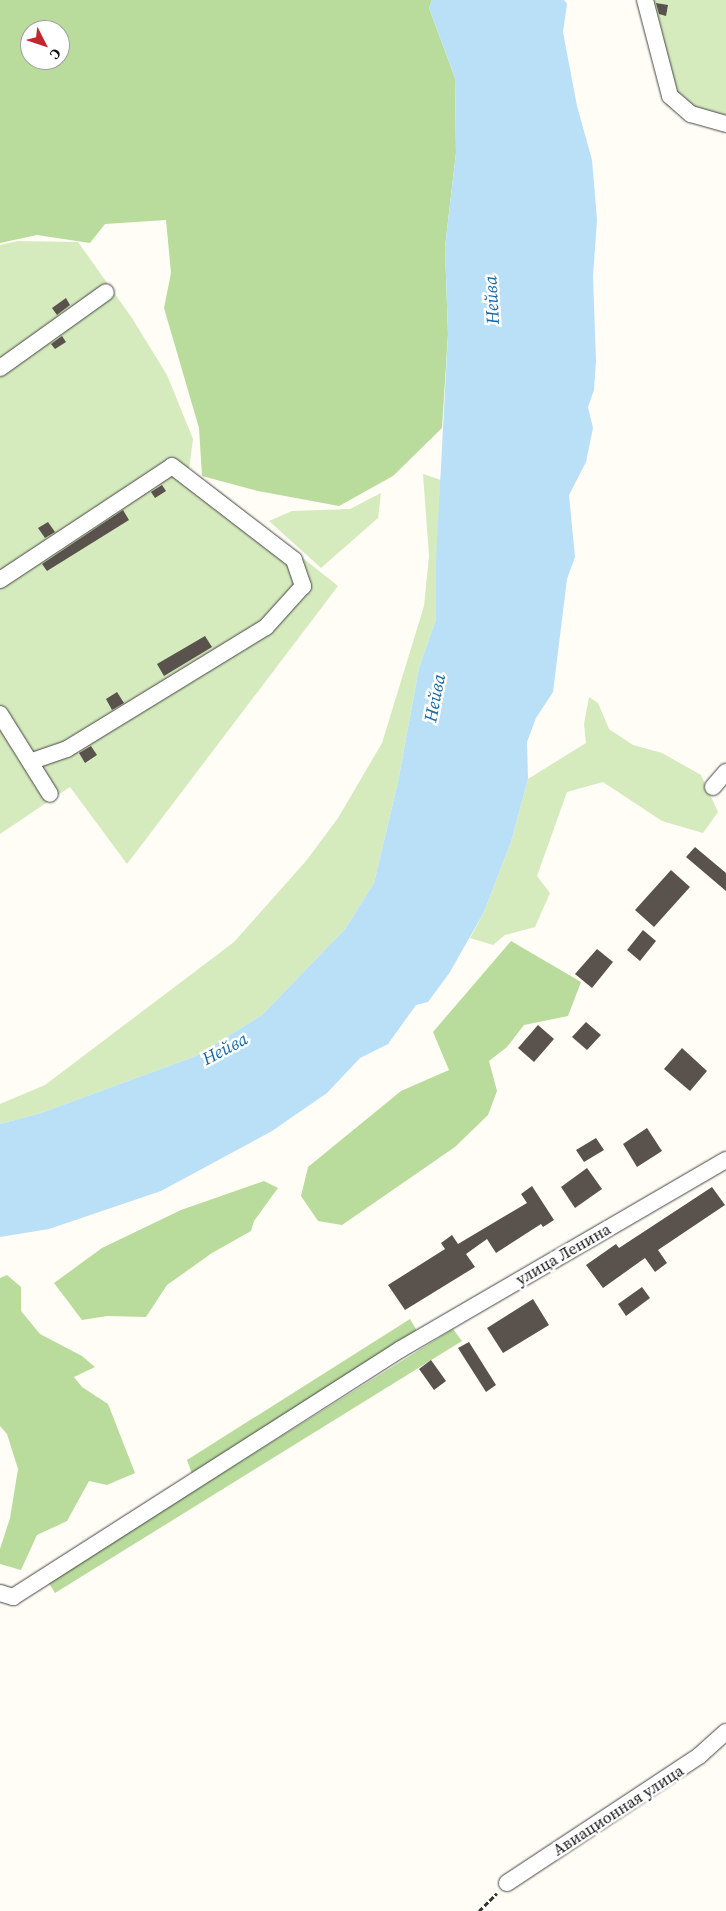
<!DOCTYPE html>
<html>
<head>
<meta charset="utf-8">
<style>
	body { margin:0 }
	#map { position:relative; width:726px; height:1911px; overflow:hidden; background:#fffdf5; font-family:"Source Serif 4",serif }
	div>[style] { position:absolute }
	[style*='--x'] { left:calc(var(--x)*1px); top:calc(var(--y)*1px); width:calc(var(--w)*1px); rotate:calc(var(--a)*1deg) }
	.green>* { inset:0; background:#d5ebbd }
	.forest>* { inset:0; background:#b9dc9c }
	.water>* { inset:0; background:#b9e0f7 }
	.building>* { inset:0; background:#5a524d }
	.path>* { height:2.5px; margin-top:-1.25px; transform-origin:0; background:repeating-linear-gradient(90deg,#333 0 5px,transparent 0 7.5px) }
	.roads { filter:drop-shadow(0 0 1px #444) drop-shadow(0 0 1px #444) }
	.minor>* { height:16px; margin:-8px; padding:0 8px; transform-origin:8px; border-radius:8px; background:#fff }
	span { translate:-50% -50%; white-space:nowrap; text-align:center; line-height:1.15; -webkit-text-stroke:5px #fff; paint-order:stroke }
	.street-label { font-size:16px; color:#111 }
	.water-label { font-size:18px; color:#1768a6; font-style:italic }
	.north { position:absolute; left:20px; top:20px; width:50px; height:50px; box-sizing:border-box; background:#fff; border:1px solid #a0a0a0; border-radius:50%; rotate:131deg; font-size:14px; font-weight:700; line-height:20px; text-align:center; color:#111 }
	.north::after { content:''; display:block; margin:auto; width:18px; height:22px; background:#c4262e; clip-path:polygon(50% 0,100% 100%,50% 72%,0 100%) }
</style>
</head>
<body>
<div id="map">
	<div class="green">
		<div style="clip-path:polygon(640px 0,726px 0,726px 131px,690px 122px,666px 105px)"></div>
		<div style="clip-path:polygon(18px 241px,78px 242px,132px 318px,167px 375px,193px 439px,188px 477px,219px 491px,338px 586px,127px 864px,70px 787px,0 834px,0 245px)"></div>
		<div style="clip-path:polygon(423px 474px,441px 480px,436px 619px,419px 668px,398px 782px,374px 883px,345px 929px,262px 1015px,196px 1056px,41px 1113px,0 1124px,0 1104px,45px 1085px,234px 942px,306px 861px,338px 818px,382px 743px,424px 606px,429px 556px)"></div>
		<div style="clip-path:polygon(381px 493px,378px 518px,321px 568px,269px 521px,292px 511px,350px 509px)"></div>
		<div style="clip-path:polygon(589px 697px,598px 703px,609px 729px,633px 745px,662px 753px,701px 775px,718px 812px,703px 833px,662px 821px,603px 782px,567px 792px,537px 876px,550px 893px,535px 927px,505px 935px,493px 945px,470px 938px,484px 912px,511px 842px,528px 779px,586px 743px,584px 724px)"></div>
	</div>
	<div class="forest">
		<div style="clip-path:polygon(evenodd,0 0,432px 0,429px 8px,455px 78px,456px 153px,445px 247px,448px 334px,442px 428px,393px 476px,339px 506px,258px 491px,202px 476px,199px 428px,164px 308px,171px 273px,166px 220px,105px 224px,90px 243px,37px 235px,0 243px,0 0,30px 30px,60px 30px,60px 60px,30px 60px,30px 30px)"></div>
		<div style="clip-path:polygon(511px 941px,581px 982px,568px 1016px,524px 1025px,507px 1047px,489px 1061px,497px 1091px,488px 1115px,455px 1147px,342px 1225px,318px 1221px,301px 1196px,308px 1167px,401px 1091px,449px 1070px,433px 1032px)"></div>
		<div style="clip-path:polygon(264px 1181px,278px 1188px,254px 1221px,251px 1231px,212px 1253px,167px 1285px,146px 1317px,107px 1316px,82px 1320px,54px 1283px,102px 1248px,181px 1210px)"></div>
		<div style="clip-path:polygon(7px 1275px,21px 1287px,21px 1311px,40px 1334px,82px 1356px,95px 1367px,74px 1377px,82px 1387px,108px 1404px,135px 1473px,107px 1485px,89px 1481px,67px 1521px,37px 1535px,21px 1570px,0 1564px,0 1549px,10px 1518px,18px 1469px,7px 1434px,0 1426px,0 1278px)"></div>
		<div style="clip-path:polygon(410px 1319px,417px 1331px,192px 1474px,187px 1460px)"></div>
		<div style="clip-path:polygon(453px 1329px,462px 1341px,55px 1593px,48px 1582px)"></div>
	</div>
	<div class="water">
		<div style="clip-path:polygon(432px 0,564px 0,567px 4px,563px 32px,577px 106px,592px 160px,597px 220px,593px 276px,596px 361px,594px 390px,588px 407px,593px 428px,586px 462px,569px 495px,575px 557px,567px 579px,553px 692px,536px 718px,527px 742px,528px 779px,511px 842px,484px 912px,450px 972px,428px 1002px,416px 1005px,388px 1044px,360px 1058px,327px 1093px,272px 1131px,161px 1191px,49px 1229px,0 1237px,0 1124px,41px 1113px,196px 1056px,262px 1015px,345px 929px,374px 883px,398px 782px,419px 668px,436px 619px,436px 561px,448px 334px,445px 247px,456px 153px,455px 78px,429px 8px)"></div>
	</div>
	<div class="building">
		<div style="clip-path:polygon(656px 3px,668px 5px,666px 16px,659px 14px)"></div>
		<div style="clip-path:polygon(66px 298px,70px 305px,57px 315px,52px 308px)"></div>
		<div style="clip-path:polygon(62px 336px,66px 342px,55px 349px,51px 344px)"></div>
		<div style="clip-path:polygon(162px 485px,166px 491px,155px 498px,151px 492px)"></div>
		<div style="clip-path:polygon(123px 510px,129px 520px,47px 571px,42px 564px)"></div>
		<div style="clip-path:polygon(48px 522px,55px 532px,45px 538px,38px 528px)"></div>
		<div style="clip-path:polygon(205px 636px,212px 647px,164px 676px,157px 664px)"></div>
		<div style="clip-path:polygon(117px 692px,124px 703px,112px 710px,106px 699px)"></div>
		<div style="clip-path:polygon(91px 746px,97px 755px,85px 763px,79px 753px)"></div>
		<div style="clip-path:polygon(695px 847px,726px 873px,726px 891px,686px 857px)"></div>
		<div style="clip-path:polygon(671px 870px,690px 887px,654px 927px,635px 910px)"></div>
		<div style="clip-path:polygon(643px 930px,656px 941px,640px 961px,627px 950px)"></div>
		<div style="clip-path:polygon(597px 949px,613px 962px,592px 988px,575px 974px)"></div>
		<div style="clip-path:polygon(586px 1022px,601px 1035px,587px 1050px,572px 1037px)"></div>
		<div style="clip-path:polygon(538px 1025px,554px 1039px,534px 1062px,518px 1048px)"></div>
		<div style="clip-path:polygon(682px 1048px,707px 1071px,690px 1091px,664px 1069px)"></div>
		<div style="clip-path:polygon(647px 1128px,662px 1151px,637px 1167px,623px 1144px)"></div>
		<div style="clip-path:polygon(596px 1138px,604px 1150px,584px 1162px,576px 1150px)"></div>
		<div style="clip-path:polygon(587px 1168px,602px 1189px,575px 1208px,561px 1187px)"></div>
		<div style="clip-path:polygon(532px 1186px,554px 1220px,543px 1227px,541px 1224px,496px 1253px,487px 1239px,466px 1254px,475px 1267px,405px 1310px,388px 1285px,445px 1249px,441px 1243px,452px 1235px,458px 1244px,527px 1203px,521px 1194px)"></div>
		<div style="clip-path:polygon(712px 1187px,725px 1205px,658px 1250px,667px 1263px,655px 1272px,645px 1258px,603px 1288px,586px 1265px,616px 1244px,619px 1248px)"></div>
		<div style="clip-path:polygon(642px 1287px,650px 1298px,626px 1316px,618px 1304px)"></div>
		<div style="clip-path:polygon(533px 1299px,549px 1325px,503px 1353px,487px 1328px)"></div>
		<div style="clip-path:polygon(469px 1342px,496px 1385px,486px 1392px,458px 1348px)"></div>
		<div style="clip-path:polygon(431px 1360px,446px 1381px,434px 1390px,419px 1369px)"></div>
	</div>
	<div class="path">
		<div style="--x:479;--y:1911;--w:25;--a:-45"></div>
	</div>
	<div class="roads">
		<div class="minor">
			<div style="--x:645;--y:0;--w:99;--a:75.4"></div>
			<div style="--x:670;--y:96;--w:28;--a:41"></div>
			<div style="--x:691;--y:114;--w:36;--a:16"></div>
			<div style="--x:0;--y:368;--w:130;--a:-35.6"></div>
			<div style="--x:0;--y:580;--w:206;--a:-33.5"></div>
			<div style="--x:172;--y:466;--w:154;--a:37.6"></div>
			<div style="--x:294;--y:560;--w:28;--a:71"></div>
			<div style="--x:303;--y:586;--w:55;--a:132.1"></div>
			<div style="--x:266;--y:627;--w:233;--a:148.5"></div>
			<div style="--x:67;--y:749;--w:39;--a:161"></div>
			<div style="--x:0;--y:714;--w:94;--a:58"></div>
			<div style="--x:713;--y:787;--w:20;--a:-49"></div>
			<div style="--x:0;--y:1593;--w:14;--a:17"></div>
			<div style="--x:13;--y:1597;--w:460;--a:-32.6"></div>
			<div style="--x:401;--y:1349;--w:376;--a:-30.2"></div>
			<div style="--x:507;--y:1883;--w:230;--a:-33.5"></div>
			<div style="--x:699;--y:1756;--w:36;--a:-42"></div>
		</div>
	</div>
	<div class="street-label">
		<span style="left:563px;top:1254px;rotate:-30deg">улица Ленина</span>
		<span style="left:618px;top:1810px;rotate:-33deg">Авиационная улица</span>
	</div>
	<div class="water-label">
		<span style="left:492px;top:300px;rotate:-93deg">Нейва</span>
		<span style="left:435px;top:698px;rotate:-79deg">Нейва</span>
		<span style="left:225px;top:1049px;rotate:-28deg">Нейва</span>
	</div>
	<div class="north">С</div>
</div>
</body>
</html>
